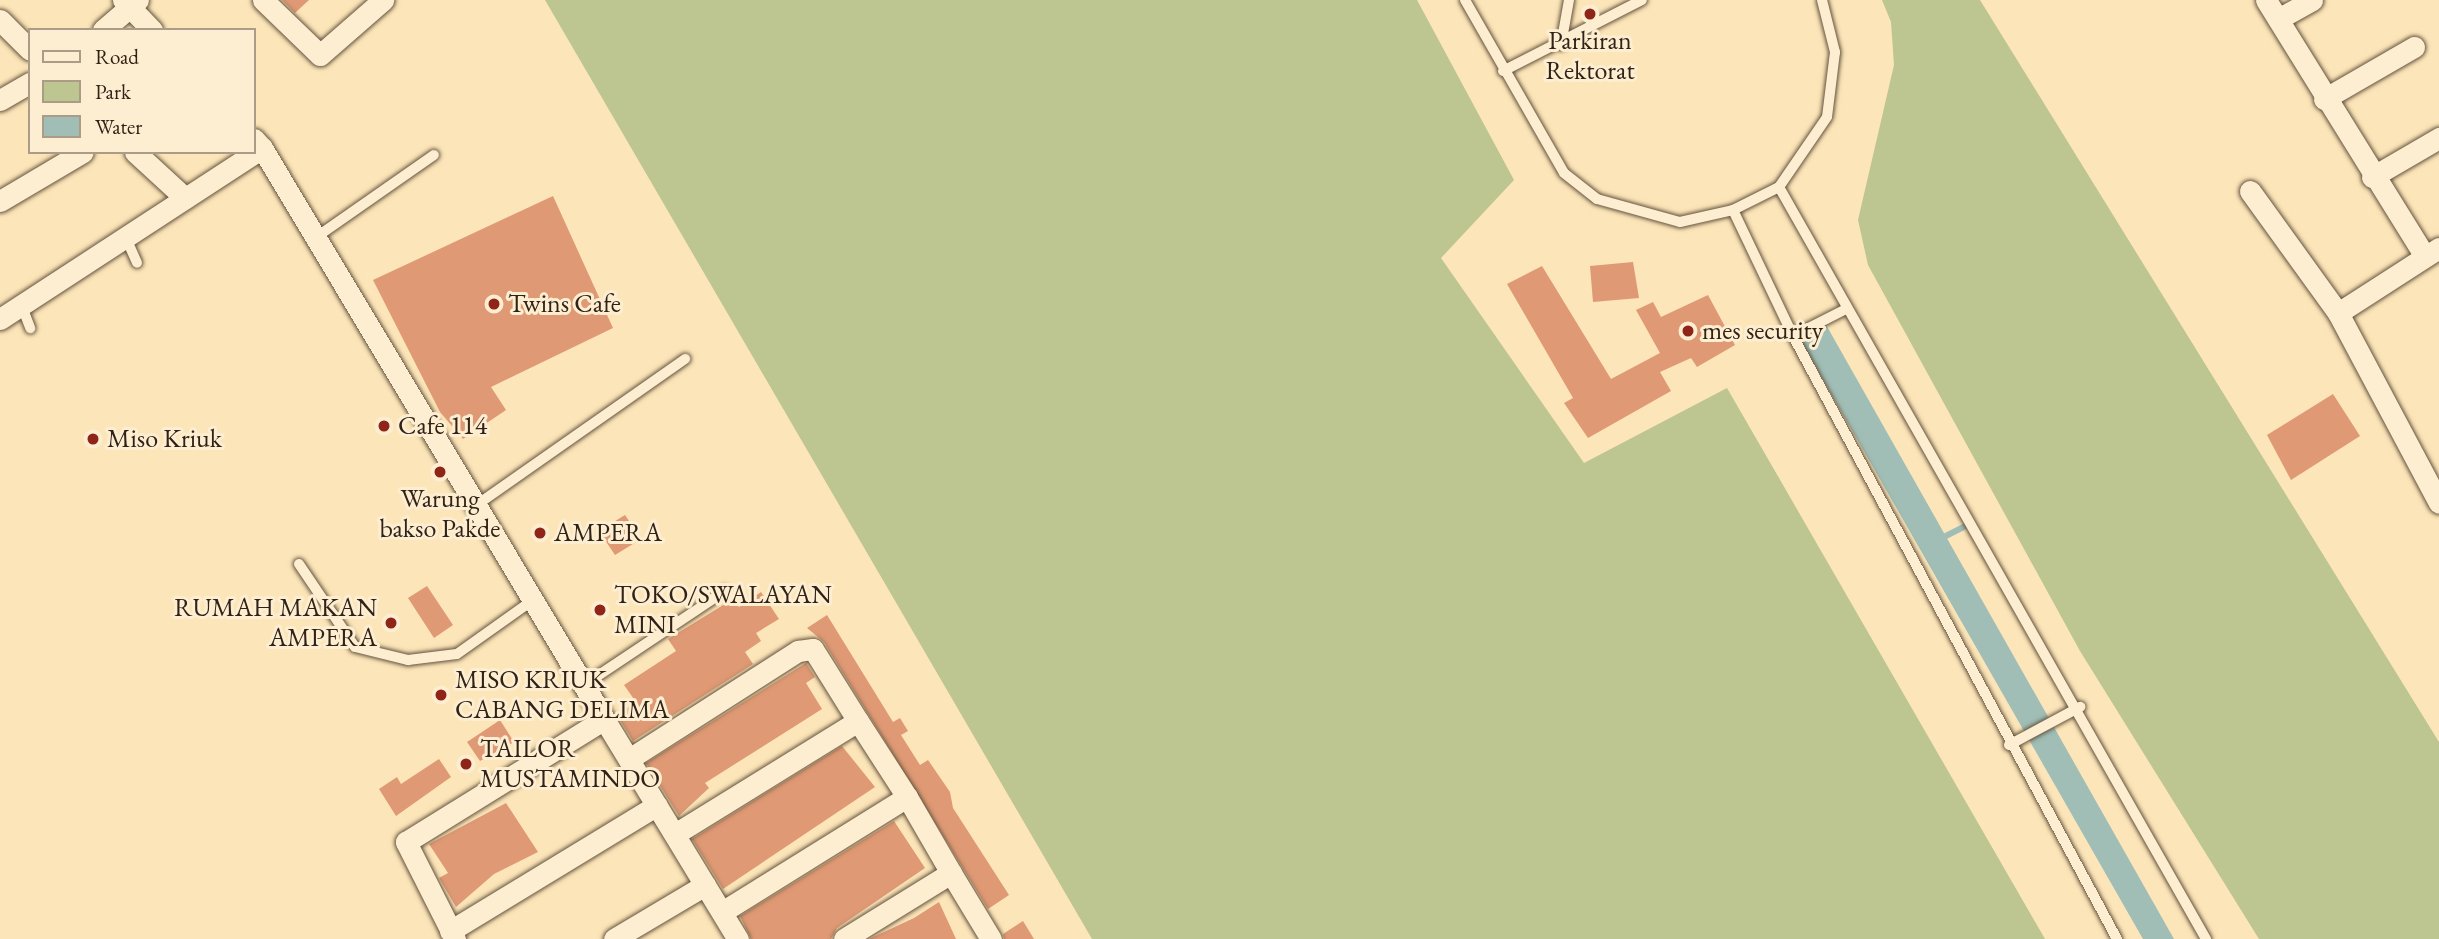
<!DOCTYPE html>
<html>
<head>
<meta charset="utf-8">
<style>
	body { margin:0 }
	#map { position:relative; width:2439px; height:939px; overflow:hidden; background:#fce5b8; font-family:"EB Garamond",serif }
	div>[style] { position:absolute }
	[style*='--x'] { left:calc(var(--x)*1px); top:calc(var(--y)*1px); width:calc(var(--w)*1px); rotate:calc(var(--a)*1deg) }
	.green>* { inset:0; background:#bdc590 }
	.water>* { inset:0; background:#a0beb6 }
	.stream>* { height:6px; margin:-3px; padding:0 3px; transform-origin:3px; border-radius:3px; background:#a0beb6 }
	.building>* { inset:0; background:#df9974 }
	.roads { filter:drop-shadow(0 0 2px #64533f) drop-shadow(0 0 2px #64533f) }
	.service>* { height:10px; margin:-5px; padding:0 5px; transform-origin:5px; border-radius:5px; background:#fdeed1 }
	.minor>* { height:21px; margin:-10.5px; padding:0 10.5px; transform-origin:10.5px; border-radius:10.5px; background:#fdeed1 }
	.dots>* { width:19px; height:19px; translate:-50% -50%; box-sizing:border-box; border:4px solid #fdeed1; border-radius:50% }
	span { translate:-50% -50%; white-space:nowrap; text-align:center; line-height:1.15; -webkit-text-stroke:6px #fdeed1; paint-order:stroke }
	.poi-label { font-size:26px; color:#312217 }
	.left { translate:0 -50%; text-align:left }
	.right { translate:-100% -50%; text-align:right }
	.legend { position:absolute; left:28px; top:28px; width:228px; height:126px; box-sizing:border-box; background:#fdeed1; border:2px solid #ab9c87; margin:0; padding:9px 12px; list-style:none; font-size:21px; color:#312217 }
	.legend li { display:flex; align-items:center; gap:14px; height:35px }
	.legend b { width:35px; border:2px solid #ab9c87 }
</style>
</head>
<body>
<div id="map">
	<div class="green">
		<div style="clip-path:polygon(545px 0,1417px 0,1514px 180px,1441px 258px,1584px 463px,1727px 388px,2045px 939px,1092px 939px)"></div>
		<div style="clip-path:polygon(1882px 0,1980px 0,2439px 742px,2439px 939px,2259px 939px,2080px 651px,1868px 265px,1858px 220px,1894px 65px,1891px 22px)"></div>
	</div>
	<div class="water">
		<div style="clip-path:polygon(1825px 323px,2174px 939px,2143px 939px,1798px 336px)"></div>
	</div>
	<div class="stream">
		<div style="--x:1938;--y:540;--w:38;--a:-27"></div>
	</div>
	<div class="building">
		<div style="clip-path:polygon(282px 0,309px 0,295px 13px)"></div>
		<div style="clip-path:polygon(553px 196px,613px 328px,491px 387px,506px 410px,463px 439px,440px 412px,373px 280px)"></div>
		<div style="clip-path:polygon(1633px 262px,1639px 298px,1593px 302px,1590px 266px)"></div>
		<div style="clip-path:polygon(1542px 266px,1611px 379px,1660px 353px,1636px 310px,1653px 302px,1661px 317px,1708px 295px,1735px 345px,1697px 367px,1691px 358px,1660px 372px,1671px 391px,1588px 438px,1564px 403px,1573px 398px,1507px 284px)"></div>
		<div style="clip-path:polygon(2333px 394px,2360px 436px,2291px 480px,2267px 435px)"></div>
		<div style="clip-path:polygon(625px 515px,641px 539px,615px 555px,599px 531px)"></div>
		<div style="clip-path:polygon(427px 586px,453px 625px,434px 638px,408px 598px)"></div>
		<div style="clip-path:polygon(761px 592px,779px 619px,756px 633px,761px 641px,745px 652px,753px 664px,633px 741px,617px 715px,636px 702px,624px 685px,676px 651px,668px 639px,733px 599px,739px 607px)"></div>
		<div style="clip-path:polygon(827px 615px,893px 722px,900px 718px,908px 731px,901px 735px,920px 765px,928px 760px,950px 792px,953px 808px,1009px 895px,988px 909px,824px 642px,807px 628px)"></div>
		<div style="clip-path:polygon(806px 663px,815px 677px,806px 683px,822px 709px,705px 783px,709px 788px,679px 816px,646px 763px)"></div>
		<div style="clip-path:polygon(500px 720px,514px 742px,480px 761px,467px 742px)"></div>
		<div style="clip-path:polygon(842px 746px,875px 787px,723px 889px,692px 839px)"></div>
		<div style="clip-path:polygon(439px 759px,451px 777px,396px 816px,379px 789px,397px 777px,401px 784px)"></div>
		<div style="clip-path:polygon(506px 803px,538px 852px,494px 874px,456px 907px,439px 878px,448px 873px,429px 844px)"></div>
		<div style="clip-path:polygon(894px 821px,925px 868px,837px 928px,831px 939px,751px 939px,740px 916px)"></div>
		<div style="clip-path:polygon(939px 902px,956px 939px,869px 939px,914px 918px)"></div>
		<div style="clip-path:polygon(1023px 921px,1034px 939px,1004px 939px,1003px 934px)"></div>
	</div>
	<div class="roads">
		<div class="service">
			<div style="--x:1465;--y:0;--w:199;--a:60.2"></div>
			<div style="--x:1564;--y:173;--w:42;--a:38.2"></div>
			<div style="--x:1597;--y:199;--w:86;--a:15.5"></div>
			<div style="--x:1680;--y:222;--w:54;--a:-12.8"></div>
			<div style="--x:1733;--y:210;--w:140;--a:64.5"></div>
			<div style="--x:1793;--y:336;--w:685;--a:61.75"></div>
			<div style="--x:1822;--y:0;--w:54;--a:76"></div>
			<div style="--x:1835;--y:52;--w:65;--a:97"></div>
			<div style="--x:1827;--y:117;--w:85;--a:124.4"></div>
			<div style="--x:1779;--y:187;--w:865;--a:60.41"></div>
			<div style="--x:1561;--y:45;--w:46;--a:-79.9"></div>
			<div style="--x:1503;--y:71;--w:156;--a:-27.1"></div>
			<div style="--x:1733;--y:210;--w:51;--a:-26.6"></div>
			<div style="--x:126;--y:238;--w:27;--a:66"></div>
			<div style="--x:315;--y:238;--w:145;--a:-34.9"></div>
			<div style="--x:21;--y:304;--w:26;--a:69"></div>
			<div style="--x:1793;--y:336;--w:57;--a:-27"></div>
			<div style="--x:478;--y:504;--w:253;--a:-35"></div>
			<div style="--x:299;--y:564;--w:100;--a:56"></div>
			<div style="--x:355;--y:647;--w:55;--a:13.8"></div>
			<div style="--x:408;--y:660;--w:49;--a:-7"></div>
			<div style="--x:457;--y:654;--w:93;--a:-35.4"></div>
			<div style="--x:584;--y:685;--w:169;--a:-33.7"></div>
			<div style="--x:2009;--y:745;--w:81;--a:-28.2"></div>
		</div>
		<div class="minor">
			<div style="--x:123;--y:0;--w:42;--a:46"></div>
			<div style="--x:263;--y:0;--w:79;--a:44"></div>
			<div style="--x:320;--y:55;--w:84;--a:-41.1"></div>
			<div style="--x:2266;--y:0;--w:300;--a:58.2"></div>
			<div style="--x:2278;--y:19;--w:39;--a:-29"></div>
			<div style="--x:0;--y:20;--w:42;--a:45"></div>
			<div style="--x:103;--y:30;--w:46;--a:-40.6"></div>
			<div style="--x:2324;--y:99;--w:104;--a:-30"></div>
			<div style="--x:0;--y:100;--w:34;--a:-30"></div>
			<div style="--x:262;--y:148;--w:666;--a:59.08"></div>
			<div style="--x:135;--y:152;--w:68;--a:42.6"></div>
			<div style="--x:2372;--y:177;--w:78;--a:-30.2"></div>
			<div style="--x:2250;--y:191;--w:150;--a:54.2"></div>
			<div style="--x:2338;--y:313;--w:215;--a:62"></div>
			<div style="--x:0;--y:201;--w:96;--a:-30.6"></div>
			<div style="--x:2338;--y:313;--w:120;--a:-32.8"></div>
			<div style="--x:0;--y:319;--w:313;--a:-33.1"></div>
			<div style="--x:262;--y:148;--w:12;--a:-132"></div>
			<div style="--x:629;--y:759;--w:201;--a:-32.6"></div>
			<div style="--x:798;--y:651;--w:15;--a:-8"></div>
			<div style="--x:813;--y:649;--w:85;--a:58"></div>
			<div style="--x:675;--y:834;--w:215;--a:-31.7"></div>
			<div style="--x:858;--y:721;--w:90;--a:57.2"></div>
			<div style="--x:722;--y:912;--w:218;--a:-31.9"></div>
			<div style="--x:907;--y:797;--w:88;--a:59.9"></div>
			<div style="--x:450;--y:931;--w:242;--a:-31.3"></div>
			<div style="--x:455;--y:939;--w:109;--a:-116.8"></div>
			<div style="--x:406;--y:842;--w:233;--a:-31.8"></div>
			<div style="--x:604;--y:719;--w:258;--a:58.7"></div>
			<div style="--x:614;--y:939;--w:106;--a:-30.7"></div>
			<div style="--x:844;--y:939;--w:126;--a:-31.7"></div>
			<div style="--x:951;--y:873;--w:77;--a:58.8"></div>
		</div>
	</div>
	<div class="dots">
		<div style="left:1590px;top:14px;background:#8f2418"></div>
		<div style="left:494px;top:304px;background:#8f2418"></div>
		<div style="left:1688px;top:331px;background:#8f2418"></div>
		<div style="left:384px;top:426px;background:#8f2418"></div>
		<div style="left:93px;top:439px;background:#8f2418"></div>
		<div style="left:440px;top:472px;background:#8f2418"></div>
		<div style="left:540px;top:533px;background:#8f2418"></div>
		<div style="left:600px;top:610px;background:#8f2418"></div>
		<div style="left:391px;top:623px;background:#8f2418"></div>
		<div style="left:441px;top:695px;background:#8f2418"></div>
		<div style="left:466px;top:764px;background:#8f2418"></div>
	</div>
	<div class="poi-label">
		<span style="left:1590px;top:56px">Parkiran<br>Rektorat</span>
		<span class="left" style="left:508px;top:304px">Twins Cafe</span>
		<span class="left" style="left:1702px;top:331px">mes security</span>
		<span class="left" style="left:398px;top:426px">Cafe 114</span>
		<span class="left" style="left:107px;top:439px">Miso Kriuk</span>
		<span style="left:440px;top:514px">Warung<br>bakso Pakde</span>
		<span class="left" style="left:554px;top:533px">AMPERA</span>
		<span class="left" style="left:614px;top:610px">TOKO/SWALAYAN<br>MINI</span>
		<span class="right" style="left:377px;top:623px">RUMAH MAKAN<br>AMPERA</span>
		<span class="left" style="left:455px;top:695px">MISO KRIUK<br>CABANG DELIMA</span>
		<span class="left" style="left:480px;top:764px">TAILOR<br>MUSTAMINDO</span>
	</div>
	<ul class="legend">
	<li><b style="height:9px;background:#fdeed1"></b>Road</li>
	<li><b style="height:19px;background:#bdc590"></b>Park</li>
	<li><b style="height:19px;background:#a0beb6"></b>Water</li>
	</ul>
</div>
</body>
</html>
